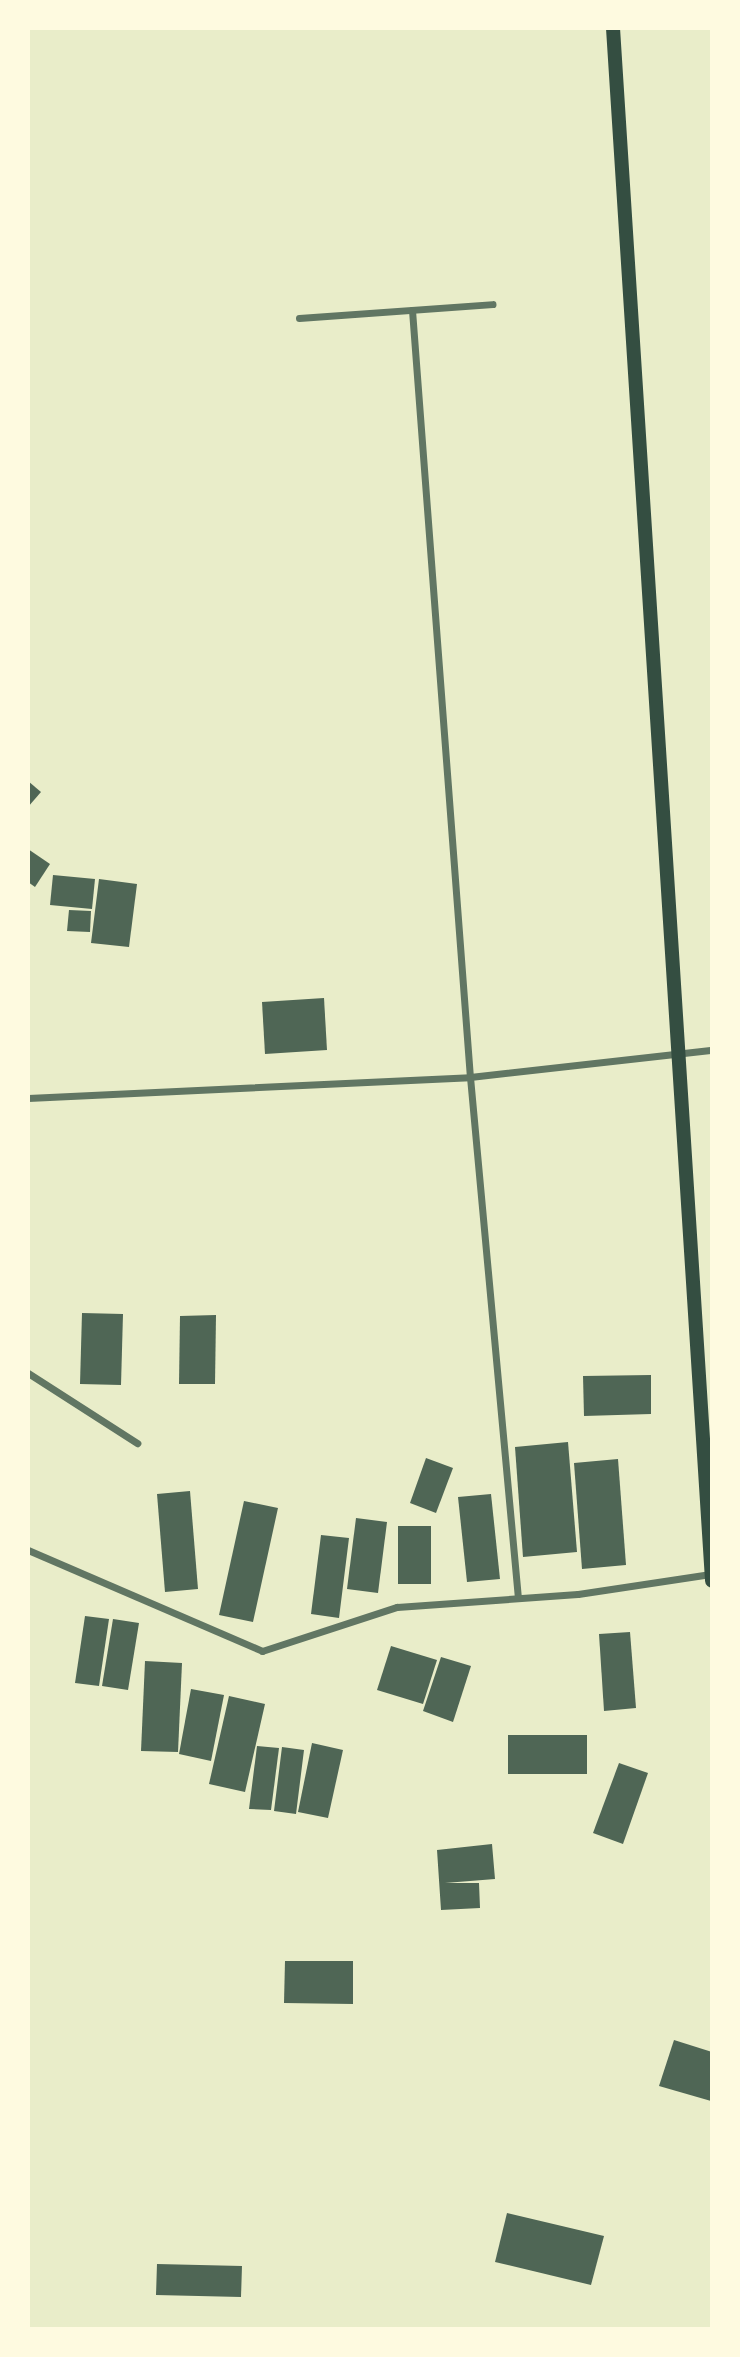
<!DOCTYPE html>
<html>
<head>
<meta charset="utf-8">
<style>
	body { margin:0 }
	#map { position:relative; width:740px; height:2357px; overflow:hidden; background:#e9edc9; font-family:"Source Sans 3",sans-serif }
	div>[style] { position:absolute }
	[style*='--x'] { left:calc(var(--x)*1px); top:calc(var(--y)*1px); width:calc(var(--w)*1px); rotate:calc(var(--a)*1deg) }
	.building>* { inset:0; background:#4f6655 }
	.minor>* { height:7px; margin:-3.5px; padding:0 3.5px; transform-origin:3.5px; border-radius:3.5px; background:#617663 }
	.secondary>* { height:14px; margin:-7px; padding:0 7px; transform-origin:7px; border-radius:7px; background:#344e41 }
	span { translate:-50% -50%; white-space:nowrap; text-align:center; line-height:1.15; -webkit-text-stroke:5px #fefae0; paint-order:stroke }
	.frame { position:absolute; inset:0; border:30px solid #fefae0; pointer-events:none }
</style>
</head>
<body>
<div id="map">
	<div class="building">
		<div style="clip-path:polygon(28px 781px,41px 792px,28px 807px)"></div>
		<div style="clip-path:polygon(28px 849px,50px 864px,35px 887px,28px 882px)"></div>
		<div style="clip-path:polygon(53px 875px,95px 879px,92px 909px,50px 905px)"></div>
		<div style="clip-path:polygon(99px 879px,137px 884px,129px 947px,91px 943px)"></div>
		<div style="clip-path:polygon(69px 910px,91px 911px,90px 932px,67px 931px)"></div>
		<div style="clip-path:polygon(324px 998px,327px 1050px,265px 1054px,262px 1002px)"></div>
		<div style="clip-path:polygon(82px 1313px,123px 1314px,121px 1385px,80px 1384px)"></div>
		<div style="clip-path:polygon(216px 1315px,215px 1384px,179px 1384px,180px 1316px)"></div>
		<div style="clip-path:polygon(651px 1375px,651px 1414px,584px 1416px,583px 1376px)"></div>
		<div style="clip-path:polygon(568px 1442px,577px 1552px,523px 1557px,515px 1447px)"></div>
		<div style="clip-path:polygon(426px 1458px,453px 1468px,436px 1513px,410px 1503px)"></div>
		<div style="clip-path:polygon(618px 1459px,626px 1565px,582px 1569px,574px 1463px)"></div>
		<div style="clip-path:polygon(190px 1491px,198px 1589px,165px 1592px,157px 1494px)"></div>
		<div style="clip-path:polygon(491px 1494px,500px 1579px,467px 1582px,458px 1497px)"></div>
		<div style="clip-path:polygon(244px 1501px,278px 1508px,253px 1622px,219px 1615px)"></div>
		<div style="clip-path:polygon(356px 1518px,387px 1522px,378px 1593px,347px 1589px)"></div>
		<div style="clip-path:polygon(398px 1526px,431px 1526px,431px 1584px,398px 1584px)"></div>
		<div style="clip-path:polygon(321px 1535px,349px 1538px,339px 1618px,311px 1614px)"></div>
		<div style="clip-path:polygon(85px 1616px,109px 1619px,99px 1686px,75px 1683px)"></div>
		<div style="clip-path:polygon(113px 1619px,139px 1623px,128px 1690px,102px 1686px)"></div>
		<div style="clip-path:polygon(630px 1632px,636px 1708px,604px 1711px,599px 1634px)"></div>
		<div style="clip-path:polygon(391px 1646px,437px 1660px,423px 1704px,377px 1690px)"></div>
		<div style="clip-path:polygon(441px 1657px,471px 1666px,453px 1722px,423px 1711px)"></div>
		<div style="clip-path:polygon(145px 1661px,182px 1663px,178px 1752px,141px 1751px)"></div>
		<div style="clip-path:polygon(191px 1689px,224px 1695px,211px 1761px,179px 1754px)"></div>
		<div style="clip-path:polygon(229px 1696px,265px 1704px,245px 1792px,209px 1784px)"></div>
		<div style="clip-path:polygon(508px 1735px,587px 1735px,587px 1774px,508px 1774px)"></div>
		<div style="clip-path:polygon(312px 1743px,343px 1750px,328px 1818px,298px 1812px)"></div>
		<div style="clip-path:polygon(257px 1746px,279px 1748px,271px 1810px,249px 1809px)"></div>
		<div style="clip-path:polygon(282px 1747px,304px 1750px,296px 1814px,274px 1811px)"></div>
		<div style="clip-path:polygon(619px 1763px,648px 1773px,623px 1844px,593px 1833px)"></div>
		<div style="clip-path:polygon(492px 1844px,495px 1879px,445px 1883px,479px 1883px,480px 1908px,441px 1910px,437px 1850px)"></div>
		<div style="clip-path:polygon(285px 1961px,353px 1961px,353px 2004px,284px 2003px)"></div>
		<div style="clip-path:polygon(674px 2040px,712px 2052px,711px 2101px,659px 2086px)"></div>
		<div style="clip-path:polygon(507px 2213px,604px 2236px,591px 2285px,495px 2262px)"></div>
		<div style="clip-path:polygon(157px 2264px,242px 2266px,241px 2297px,156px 2295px)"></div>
	</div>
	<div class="minor">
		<div style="--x:412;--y:310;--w:769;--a:85.68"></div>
		<div style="--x:470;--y:1077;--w:523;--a:84.74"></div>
		<div style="--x:299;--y:318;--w:194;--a:-4.1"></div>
		<div style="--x:28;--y:1098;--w:442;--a:-2.7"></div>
		<div style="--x:470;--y:1077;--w:244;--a:-6.4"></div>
		<div style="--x:28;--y:1373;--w:130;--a:32.7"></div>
		<div style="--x:28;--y:1550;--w:255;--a:23.3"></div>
		<div style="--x:262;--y:1651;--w:142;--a:-18.1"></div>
		<div style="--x:397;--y:1607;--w:181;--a:-4.1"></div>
		<div style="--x:578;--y:1594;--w:134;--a:-8.6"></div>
	</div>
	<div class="secondary">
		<div style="--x:613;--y:28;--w:1556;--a:86.35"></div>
	</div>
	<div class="frame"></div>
</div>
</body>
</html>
